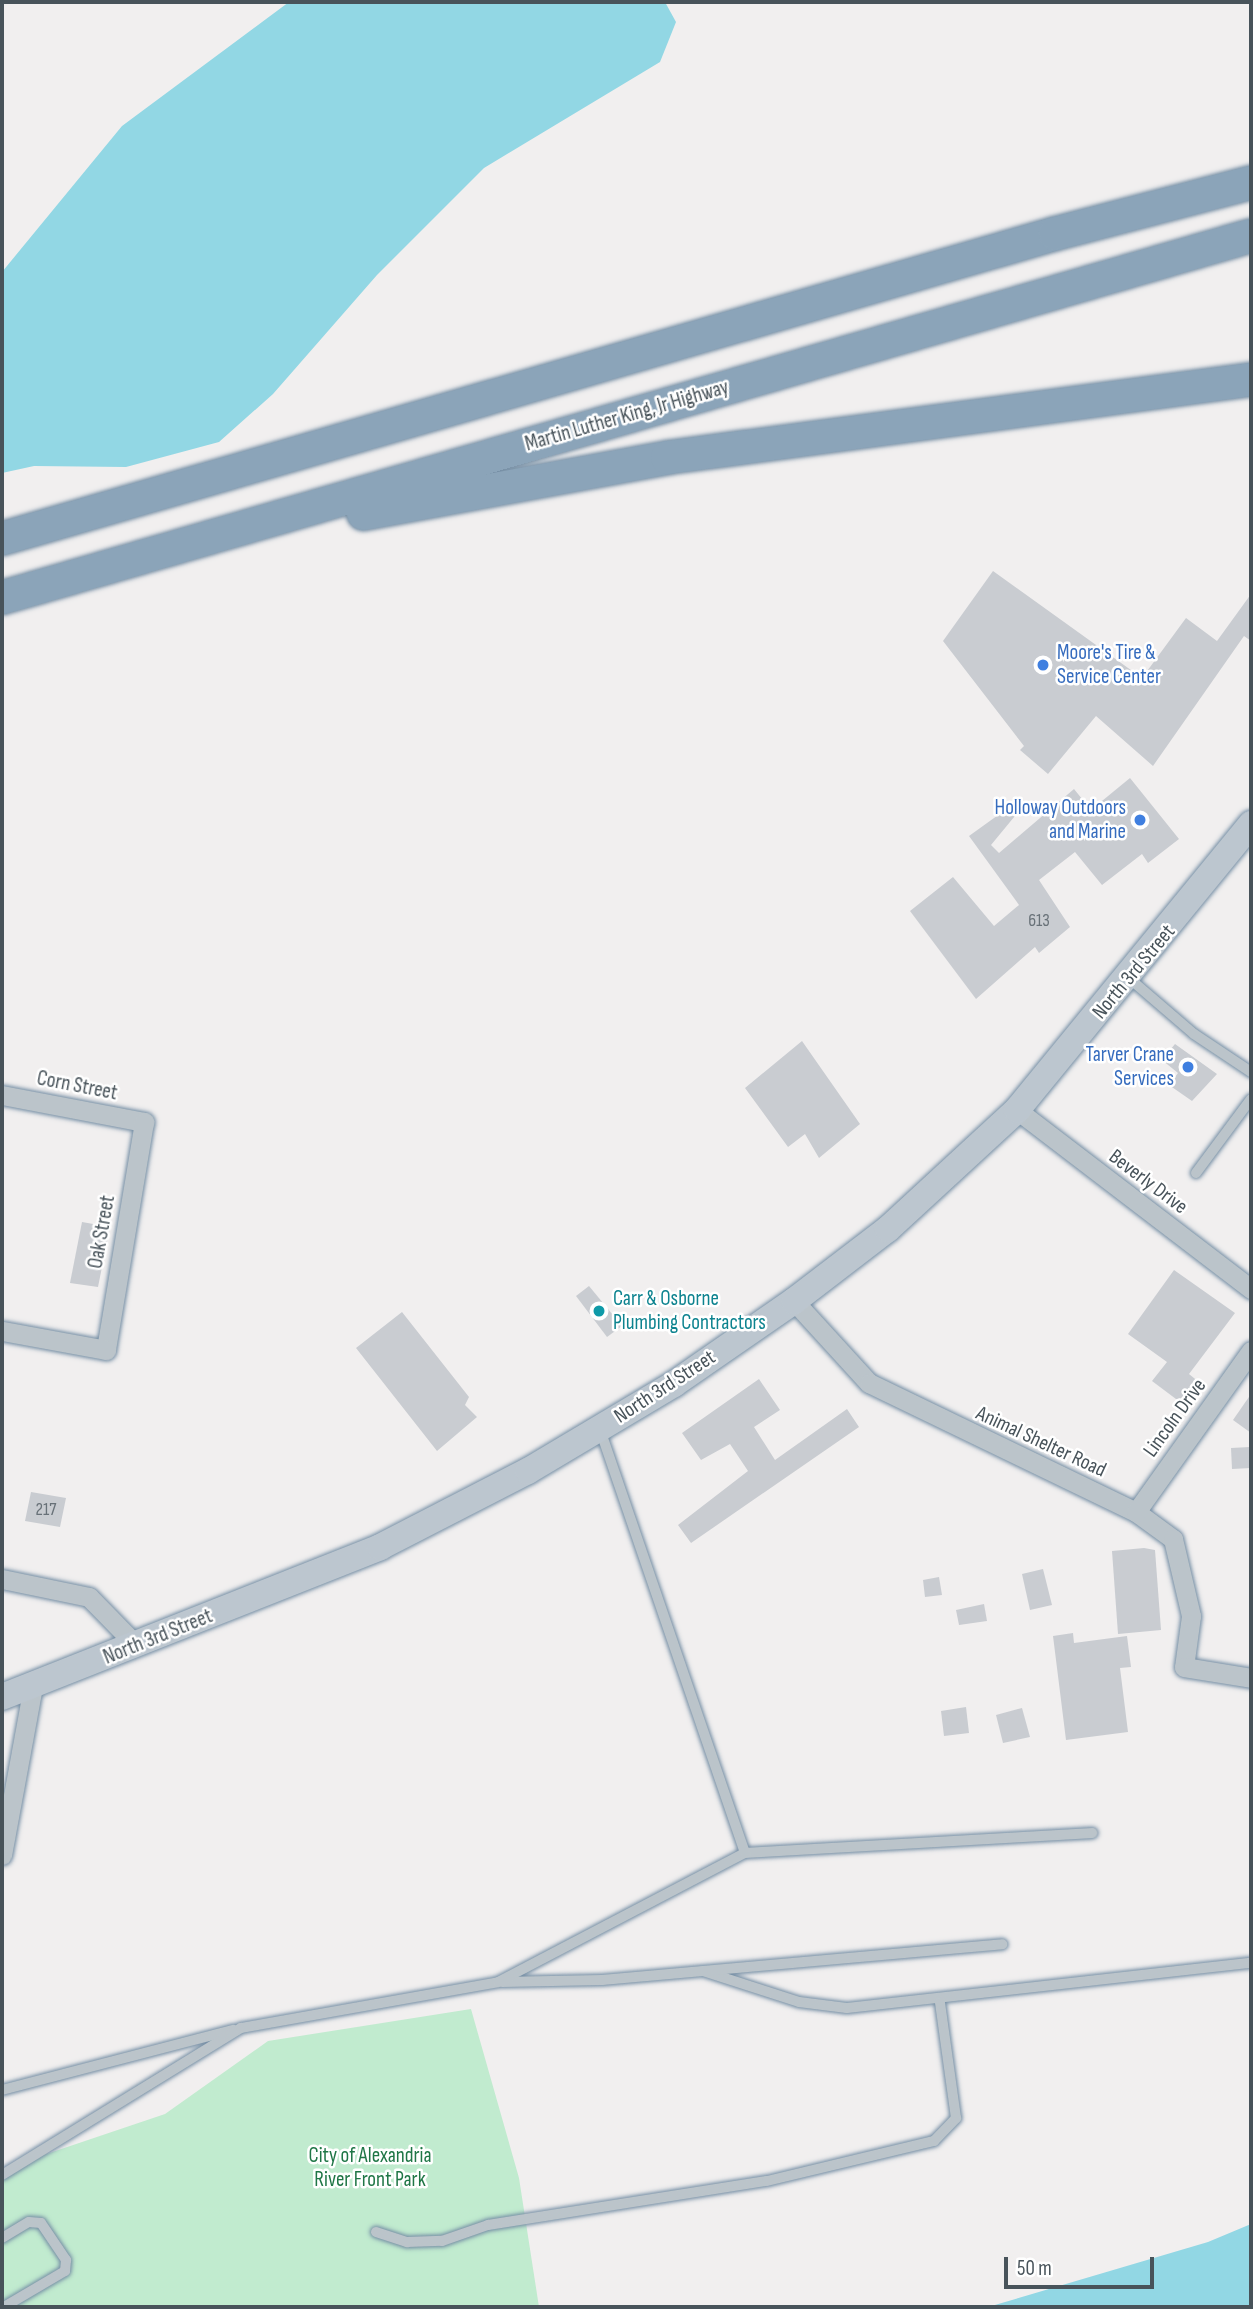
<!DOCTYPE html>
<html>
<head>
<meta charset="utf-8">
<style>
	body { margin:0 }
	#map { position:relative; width:1253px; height:2309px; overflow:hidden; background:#f1efef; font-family:"Sofia Sans Condensed",sans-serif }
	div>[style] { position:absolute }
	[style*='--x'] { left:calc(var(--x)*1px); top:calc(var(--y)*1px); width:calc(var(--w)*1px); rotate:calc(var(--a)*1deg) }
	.green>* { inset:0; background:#c1ebcf }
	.water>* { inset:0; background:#92d7e4 }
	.building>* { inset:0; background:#c9ccd1 }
	.roads { filter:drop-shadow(0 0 2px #768fa5) drop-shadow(0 0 2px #768fa5) }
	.service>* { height:10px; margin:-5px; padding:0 5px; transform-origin:5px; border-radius:5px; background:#bbc4ca }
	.minor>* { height:19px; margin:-9.5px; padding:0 9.5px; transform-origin:9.5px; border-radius:9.5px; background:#bbc4ca }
	.secondary>* { height:26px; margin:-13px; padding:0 13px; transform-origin:13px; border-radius:13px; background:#bcc6cf }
	.motorway>* { height:33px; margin:-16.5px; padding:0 16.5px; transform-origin:16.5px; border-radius:16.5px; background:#8ba4b9 }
	.dots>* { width:19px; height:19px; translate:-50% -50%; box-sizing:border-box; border:4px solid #fff; border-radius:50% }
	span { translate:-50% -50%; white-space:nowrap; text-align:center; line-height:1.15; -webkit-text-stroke:5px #fff; paint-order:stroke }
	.number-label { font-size:18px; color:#687178 }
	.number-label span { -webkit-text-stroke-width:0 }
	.street-label { font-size:21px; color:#48535a }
	.shop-label { font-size:21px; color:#366cbe }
	.left { translate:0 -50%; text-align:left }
	.right { translate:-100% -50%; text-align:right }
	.culture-label { font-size:21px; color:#0d838f }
	.park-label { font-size:21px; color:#1f7646 }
	.frame { position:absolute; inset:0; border:4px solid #48535a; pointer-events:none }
	.scale { position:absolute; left:1004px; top:2257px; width:150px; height:32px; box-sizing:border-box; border:4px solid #48535a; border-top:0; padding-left:9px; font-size:21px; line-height:24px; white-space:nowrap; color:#48535a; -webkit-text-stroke:5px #fff; paint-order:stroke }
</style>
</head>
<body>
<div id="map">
	<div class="green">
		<div style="clip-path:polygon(471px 2009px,519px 2178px,539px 2307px,2px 2307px,2px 2169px,165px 2114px,268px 2041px)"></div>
	</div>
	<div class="water">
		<div style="clip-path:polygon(289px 2px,665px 2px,676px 22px,660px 62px,484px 168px,377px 275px,273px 394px,219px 442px,126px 467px,34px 466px,2px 473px,2px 272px,122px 126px)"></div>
		<div style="clip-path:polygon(1251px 2224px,1251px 2307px,988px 2307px,1208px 2242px)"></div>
	</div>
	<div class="building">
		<div style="clip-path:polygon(993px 571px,1142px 678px,1186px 618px,1217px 641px,1251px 594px,1251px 641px,1244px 636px,1153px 766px,1096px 716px,1048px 774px,1020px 750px,1024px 746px,943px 641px)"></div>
		<div style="clip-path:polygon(1130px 778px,1179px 839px,1148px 863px,1142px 854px,1102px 885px,1075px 852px,1039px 880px,1070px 927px,1039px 953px,1035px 947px,976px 999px,910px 911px,953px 877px,994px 926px,1019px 905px,969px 836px,1019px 800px,1024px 805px,991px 845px,999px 853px,1074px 789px,1091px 810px)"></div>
		<div style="clip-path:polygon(802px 1041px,860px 1124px,819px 1158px,805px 1134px,788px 1147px,745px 1088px)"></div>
		<div style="clip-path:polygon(1175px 1044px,1217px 1074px,1192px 1101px,1169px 1085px,1178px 1073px,1162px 1060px)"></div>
		<div style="clip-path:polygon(82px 1222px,110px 1227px,98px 1287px,70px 1283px)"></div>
		<div style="clip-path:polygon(1174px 1270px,1235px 1313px,1189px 1374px,1200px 1383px,1184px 1405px,1152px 1381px,1167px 1362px,1128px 1334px)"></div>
		<div style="clip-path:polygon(589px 1286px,622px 1326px,607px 1337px,576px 1296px)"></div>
		<div style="clip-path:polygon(402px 1312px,469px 1397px,465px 1405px,477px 1417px,437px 1451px,356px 1348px)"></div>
		<div style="clip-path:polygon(759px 1379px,780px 1410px,754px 1427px,775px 1460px,847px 1409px,859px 1427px,691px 1543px,678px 1525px,748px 1471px,730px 1444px,701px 1460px,682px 1433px)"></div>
		<div style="clip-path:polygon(1251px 1394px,1251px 1433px,1233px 1420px)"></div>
		<div style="clip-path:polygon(1250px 1447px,1251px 1468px,1232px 1469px,1231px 1448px)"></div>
		<div style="clip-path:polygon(31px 1492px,66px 1498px,60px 1527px,25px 1521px)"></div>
		<div style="clip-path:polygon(1144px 1548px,1155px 1550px,1161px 1630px,1118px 1634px,1112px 1551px)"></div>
		<div style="clip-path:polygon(1043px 1569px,1052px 1605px,1030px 1610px,1022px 1574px)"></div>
		<div style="clip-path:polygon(939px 1577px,942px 1595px,925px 1597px,923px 1580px)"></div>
		<div style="clip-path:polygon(984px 1604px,987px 1621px,959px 1625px,956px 1610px)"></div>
		<div style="clip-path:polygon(1073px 1633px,1074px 1643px,1127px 1636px,1131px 1667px,1120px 1668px,1128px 1732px,1066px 1740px,1053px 1636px)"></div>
		<div style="clip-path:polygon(966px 1707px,969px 1733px,944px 1736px,941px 1711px)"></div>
		<div style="clip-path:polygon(1022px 1708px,1030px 1737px,1003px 1743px,996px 1715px)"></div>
	</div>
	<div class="roads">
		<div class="service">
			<div style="--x:1130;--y:979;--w:84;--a:40.7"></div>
			<div style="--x:1194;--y:1034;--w:69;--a:33.7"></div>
			<div style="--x:1196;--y:1173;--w:92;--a:-53.4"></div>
			<div style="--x:745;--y:1853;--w:348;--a:-3.3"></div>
			<div style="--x:703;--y:1971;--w:101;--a:17.9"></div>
			<div style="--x:799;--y:2002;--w:48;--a:7.1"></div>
			<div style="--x:847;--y:2008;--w:406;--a:-6.4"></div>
			<div style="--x:502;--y:1982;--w:100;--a:-1.1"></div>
			<div style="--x:602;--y:1980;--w:402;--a:-5.1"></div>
			<div style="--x:2;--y:2090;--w:239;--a:-14.6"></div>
			<div style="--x:2;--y:2175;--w:281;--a:-31.6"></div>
			<div style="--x:241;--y:2028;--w:261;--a:-10.1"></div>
			<div style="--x:498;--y:1982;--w:279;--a:-27.6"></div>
			<div style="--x:745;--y:1853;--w:448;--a:-108.9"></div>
			<div style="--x:376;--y:2232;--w:33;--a:18"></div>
			<div style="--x:407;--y:2242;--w:35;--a:-2"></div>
			<div style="--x:442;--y:2241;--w:49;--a:-19.2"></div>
			<div style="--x:488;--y:2225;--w:282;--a:-9"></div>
			<div style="--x:767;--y:2181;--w:172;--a:-13.5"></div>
			<div style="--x:934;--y:2141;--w:32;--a:-46"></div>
			<div style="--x:956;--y:2118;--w:117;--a:-97.9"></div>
			<div style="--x:2;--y:2238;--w:31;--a:-31"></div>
			<div style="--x:29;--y:2222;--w:12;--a:5"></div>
			<div style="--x:41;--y:2223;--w:45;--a:56"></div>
			<div style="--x:66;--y:2260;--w:11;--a:95"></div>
			<div style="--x:65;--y:2271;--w:71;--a:149.5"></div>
		</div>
		<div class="minor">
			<div style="--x:2;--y:1095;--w:145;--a:10.8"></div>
			<div style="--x:144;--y:1122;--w:231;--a:99.5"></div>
			<div style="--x:106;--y:1350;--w:106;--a:-169.6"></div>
			<div style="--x:1017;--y:1110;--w:295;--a:37.4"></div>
			<div style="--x:794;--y:1301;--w:111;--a:47.6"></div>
			<div style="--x:869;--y:1383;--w:297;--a:25.8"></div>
			<div style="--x:1136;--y:1512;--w:46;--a:36.1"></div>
			<div style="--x:1173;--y:1539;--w:79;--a:76.8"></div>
			<div style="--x:1191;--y:1616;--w:51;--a:97.8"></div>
			<div style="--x:1184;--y:1667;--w:68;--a:9.3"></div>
			<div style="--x:1136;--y:1512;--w:198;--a:-54.5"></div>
			<div style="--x:2;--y:1579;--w:89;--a:11.7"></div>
			<div style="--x:89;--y:1597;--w:67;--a:45.6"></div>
			<div style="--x:2;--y:1855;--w:172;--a:-79.6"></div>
		</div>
		<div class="secondary">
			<div style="--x:2;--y:1697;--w:407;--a:-21.6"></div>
			<div style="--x:380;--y:1547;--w:166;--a:-27.2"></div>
			<div style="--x:528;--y:1471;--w:170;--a:-30.8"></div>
			<div style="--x:674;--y:1384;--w:146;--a:-34.7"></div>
			<div style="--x:794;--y:1301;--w:118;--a:-37.5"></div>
			<div style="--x:888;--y:1229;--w:176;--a:-42.7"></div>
			<div style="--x:1017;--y:1110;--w:370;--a:-50.7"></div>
		</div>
		<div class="motorway">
			<div style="--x:363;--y:513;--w:309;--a:-10.4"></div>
			<div style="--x:667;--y:457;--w:589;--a:-7.61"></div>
			<div style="--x:2;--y:538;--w:1096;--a:-16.15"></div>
			<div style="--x:1055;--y:233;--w:203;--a:-14.6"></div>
			<div style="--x:2;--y:597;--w:1300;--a:-16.16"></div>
		</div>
	</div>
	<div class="dots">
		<div style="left:1043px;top:665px;background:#3f7fe0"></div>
		<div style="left:1140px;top:820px;background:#3f7fe0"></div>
		<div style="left:1188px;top:1067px;background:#3f7fe0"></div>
		<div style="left:599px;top:1311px;background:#0f9aa8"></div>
	</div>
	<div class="number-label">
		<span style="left:1039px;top:921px">613</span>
		<span style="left:46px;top:1510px">217</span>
	</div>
	<div class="street-label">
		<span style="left:627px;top:416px;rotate:-16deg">Martin Luther King, Jr Highway</span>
		<span style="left:1134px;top:972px;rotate:-50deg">North 3rd Street</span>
		<span style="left:77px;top:1086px;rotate:11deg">Corn Street</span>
		<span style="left:1148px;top:1182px;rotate:37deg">Beverly Drive</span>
		<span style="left:102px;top:1232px;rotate:-80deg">Oak Street</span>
		<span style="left:665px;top:1387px;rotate:-33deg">North 3rd Street</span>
		<span style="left:1175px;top:1418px;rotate:-54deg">Lincoln Drive</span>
		<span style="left:1041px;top:1442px;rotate:25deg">Animal Shelter Road</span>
		<span style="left:158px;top:1637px;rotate:-22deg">North 3rd Street</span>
	</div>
	<div class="shop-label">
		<span class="left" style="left:1057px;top:665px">Moore's Tire &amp;<br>Service Center</span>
		<span class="right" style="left:1126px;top:820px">Holloway Outdoors<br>and Marine</span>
		<span class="right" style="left:1174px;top:1067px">Tarver Crane<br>Services</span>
	</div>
	<div class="culture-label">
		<span class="left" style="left:613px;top:1311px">Carr &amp; Osborne<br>Plumbing Contractors</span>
	</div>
	<div class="park-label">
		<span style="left:370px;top:2168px">City of Alexandria<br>River Front Park</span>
	</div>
	<div class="frame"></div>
	<div class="scale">50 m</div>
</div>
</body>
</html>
